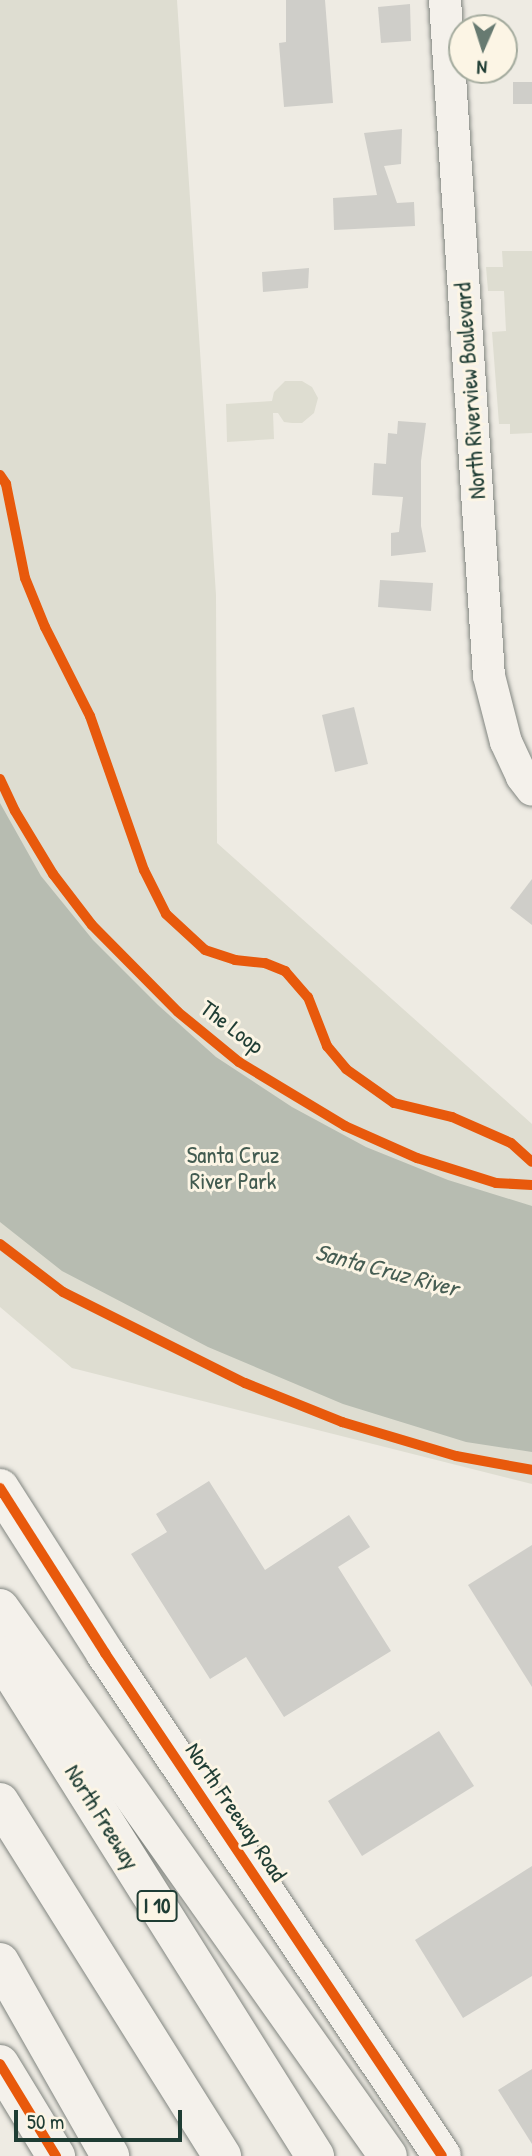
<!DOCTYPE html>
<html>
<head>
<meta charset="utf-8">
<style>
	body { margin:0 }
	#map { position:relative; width:532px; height:2156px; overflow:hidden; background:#eeebe3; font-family:"Patrick Hand",sans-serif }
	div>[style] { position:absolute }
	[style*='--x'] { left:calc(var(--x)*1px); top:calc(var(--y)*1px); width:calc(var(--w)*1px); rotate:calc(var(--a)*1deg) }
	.green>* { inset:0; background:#deddd1 }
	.water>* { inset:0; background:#b7bcb1 }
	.building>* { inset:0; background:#cfcec9 }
	.roads { filter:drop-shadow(0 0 2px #828681) drop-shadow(0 0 2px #828681) }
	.minor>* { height:32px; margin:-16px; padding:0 16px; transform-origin:16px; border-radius:16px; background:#f4f1eb }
	.major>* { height:38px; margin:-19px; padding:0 19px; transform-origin:19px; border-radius:19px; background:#f4f1eb }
	.highway>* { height:38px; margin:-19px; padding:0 19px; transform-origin:19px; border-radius:19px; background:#f4f1eb }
	.cycleway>* { height:10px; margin:-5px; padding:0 5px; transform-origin:5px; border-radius:5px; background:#e8590c }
	span { translate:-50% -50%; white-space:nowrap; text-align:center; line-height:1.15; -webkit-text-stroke:6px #fcf5e5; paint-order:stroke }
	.shield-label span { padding:2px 5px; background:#fcf5e5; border:2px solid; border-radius:5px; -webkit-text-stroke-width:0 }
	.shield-label { font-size:21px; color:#1f3d34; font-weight:700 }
	.street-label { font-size:23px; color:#1f3d34 }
	.park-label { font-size:23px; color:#425b50 }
	.water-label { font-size:24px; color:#465d53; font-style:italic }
	.north { position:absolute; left:448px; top:14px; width:70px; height:70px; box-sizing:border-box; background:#fcf5e5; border:2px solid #a4ab9e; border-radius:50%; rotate:183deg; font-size:19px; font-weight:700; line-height:28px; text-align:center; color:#1f3d34 }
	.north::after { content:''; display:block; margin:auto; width:24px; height:32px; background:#677a71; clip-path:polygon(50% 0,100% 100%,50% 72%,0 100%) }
	.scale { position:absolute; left:14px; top:2110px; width:168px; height:32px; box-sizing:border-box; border:4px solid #1f3d34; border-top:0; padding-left:9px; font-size:21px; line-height:24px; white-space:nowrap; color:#1f3d34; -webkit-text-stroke:5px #fcf5e5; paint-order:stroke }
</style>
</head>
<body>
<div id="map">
	<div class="green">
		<div style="clip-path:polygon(0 0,177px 0,216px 595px,217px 843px,532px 1124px,532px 1484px,72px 1368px,0 1307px)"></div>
		<div style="clip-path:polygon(502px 251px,532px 251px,532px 433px,510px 434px,510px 424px,499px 424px,492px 332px,506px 331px,504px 291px,488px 291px,486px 267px,503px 267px)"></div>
		<div style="clip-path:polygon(285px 381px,302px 381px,312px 387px,318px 398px,314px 413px,302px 423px,292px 423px,284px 422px,278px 413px,273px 413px,274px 439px,227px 442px,226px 404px,272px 401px,274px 392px)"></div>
	</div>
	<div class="water">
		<div style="clip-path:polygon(0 803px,41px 876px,93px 940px,158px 1005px,216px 1057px,292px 1107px,366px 1147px,448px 1180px,532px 1206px,532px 1452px,466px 1442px,343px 1404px,208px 1347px,62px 1271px,0 1222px)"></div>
	</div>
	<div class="building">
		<div style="clip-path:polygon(286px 0,325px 0,333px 103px,284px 107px,279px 43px,286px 42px)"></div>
		<div style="clip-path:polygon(410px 4px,411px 41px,381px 43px,378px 7px)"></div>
		<div style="clip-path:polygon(513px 82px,532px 82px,532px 104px,513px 104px)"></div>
		<div style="clip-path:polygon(402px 129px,401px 164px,384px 166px,397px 203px,414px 202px,415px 226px,334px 230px,333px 198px,377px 195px,364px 133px)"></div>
		<div style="clip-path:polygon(309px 268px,308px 288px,263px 292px,262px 272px)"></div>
		<div style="clip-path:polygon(398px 421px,426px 423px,421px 461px,421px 526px,426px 552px,391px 556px,391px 533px,399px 532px,403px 497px,372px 495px,374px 463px,386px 464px,388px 433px,397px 434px)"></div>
		<div style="clip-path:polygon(380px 580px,433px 583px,431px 611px,378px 607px)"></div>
		<div style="clip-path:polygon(354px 707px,368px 764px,335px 772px,322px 715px)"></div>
		<div style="clip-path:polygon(532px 879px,532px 925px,510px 908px)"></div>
		<div style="clip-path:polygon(209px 1481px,265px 1570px,349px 1515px,370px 1547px,338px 1567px,391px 1651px,284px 1717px,246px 1657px,210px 1679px,131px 1554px,167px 1532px,156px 1514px)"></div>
		<div style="clip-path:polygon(532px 1545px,532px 1687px,468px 1585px)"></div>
		<div style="clip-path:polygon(439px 1731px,474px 1786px,362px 1856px,328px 1801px)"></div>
		<div style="clip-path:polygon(532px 1866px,532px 1976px,463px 2018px,415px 1940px)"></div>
		<div style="clip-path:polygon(532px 2069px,532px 2144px,498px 2090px)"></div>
	</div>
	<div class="roads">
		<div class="minor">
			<div style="--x:445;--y:0;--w:677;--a:86.28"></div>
			<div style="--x:489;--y:676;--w:68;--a:75.6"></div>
			<div style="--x:506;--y:742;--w:38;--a:65"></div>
			<div style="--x:522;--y:777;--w:16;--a:52"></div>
		</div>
		<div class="major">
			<div style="--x:0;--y:1488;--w:196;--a:57.5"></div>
			<div style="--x:105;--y:1653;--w:605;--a:56.18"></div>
			<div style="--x:0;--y:2064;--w:108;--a:58.7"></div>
		</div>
		<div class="highway">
			<div style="--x:0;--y:1608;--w:671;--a:54.7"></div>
			<div style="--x:0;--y:1655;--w:592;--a:57.84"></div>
			<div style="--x:0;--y:1802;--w:418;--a:57.9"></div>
			<div style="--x:0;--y:1962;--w:223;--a:60.4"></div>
		</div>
	</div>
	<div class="cycleway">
		<div style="--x:0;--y:475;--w:11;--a:56"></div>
		<div style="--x:6;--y:484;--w:96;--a:78.6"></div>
		<div style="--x:25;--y:578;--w:53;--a:67.8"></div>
		<div style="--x:45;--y:627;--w:100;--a:63.2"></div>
		<div style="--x:90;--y:716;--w:163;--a:70.7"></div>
		<div style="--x:144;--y:870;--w:49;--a:63.4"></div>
		<div style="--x:166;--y:914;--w:53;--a:42.7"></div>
		<div style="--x:205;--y:950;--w:32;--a:18"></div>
		<div style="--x:235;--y:960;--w:30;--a:6"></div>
		<div style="--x:265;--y:963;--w:22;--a:22"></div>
		<div style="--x:285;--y:971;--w:35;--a:49"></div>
		<div style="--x:308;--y:997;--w:53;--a:68.8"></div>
		<div style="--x:327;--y:1046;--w:30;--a:50"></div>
		<div style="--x:346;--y:1069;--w:59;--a:35.3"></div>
		<div style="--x:394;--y:1103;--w:60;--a:13.6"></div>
		<div style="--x:452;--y:1117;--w:64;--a:23.8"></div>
		<div style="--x:511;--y:1143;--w:28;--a:42"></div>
		<div style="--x:0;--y:779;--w:35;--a:65"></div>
		<div style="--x:15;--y:811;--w:74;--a:58.9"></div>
		<div style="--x:53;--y:874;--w:64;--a:52.6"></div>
		<div style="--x:92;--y:925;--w:122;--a:45.3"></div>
		<div style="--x:178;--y:1012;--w:79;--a:39.3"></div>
		<div style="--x:239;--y:1062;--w:124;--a:31.1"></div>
		<div style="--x:345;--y:1126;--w:79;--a:24"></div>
		<div style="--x:417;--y:1158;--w:83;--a:17.6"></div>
		<div style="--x:496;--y:1183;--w:36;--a:3"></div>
		<div style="--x:0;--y:1244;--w:79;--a:37.3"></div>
		<div style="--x:63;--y:1292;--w:203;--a:26.6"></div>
		<div style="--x:245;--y:1383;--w:105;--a:21.9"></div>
		<div style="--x:342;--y:1422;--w:119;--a:16.6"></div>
		<div style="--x:456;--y:1456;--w:77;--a:10.4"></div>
		<div style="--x:0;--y:1488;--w:196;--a:57.5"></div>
		<div style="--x:105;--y:1653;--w:605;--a:56.18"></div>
		<div style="--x:0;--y:2064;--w:108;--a:58.7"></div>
	</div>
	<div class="shield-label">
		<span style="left:157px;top:1906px">I 10</span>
	</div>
	<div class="street-label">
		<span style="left:470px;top:391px;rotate:-94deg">North Riverview Boulevard</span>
		<span style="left:232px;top:1027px;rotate:37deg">The Loop</span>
		<span style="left:236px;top:1812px;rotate:56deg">North Freeway Road</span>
		<span style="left:102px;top:1817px;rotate:58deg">North Freeway</span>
	</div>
	<div class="park-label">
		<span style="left:233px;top:1168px">Santa Cruz<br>River Park</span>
	</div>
	<div class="water-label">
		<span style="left:387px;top:1270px;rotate:15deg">Santa Cruz River</span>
	</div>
	<div class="north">N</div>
	<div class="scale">50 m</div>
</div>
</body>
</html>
